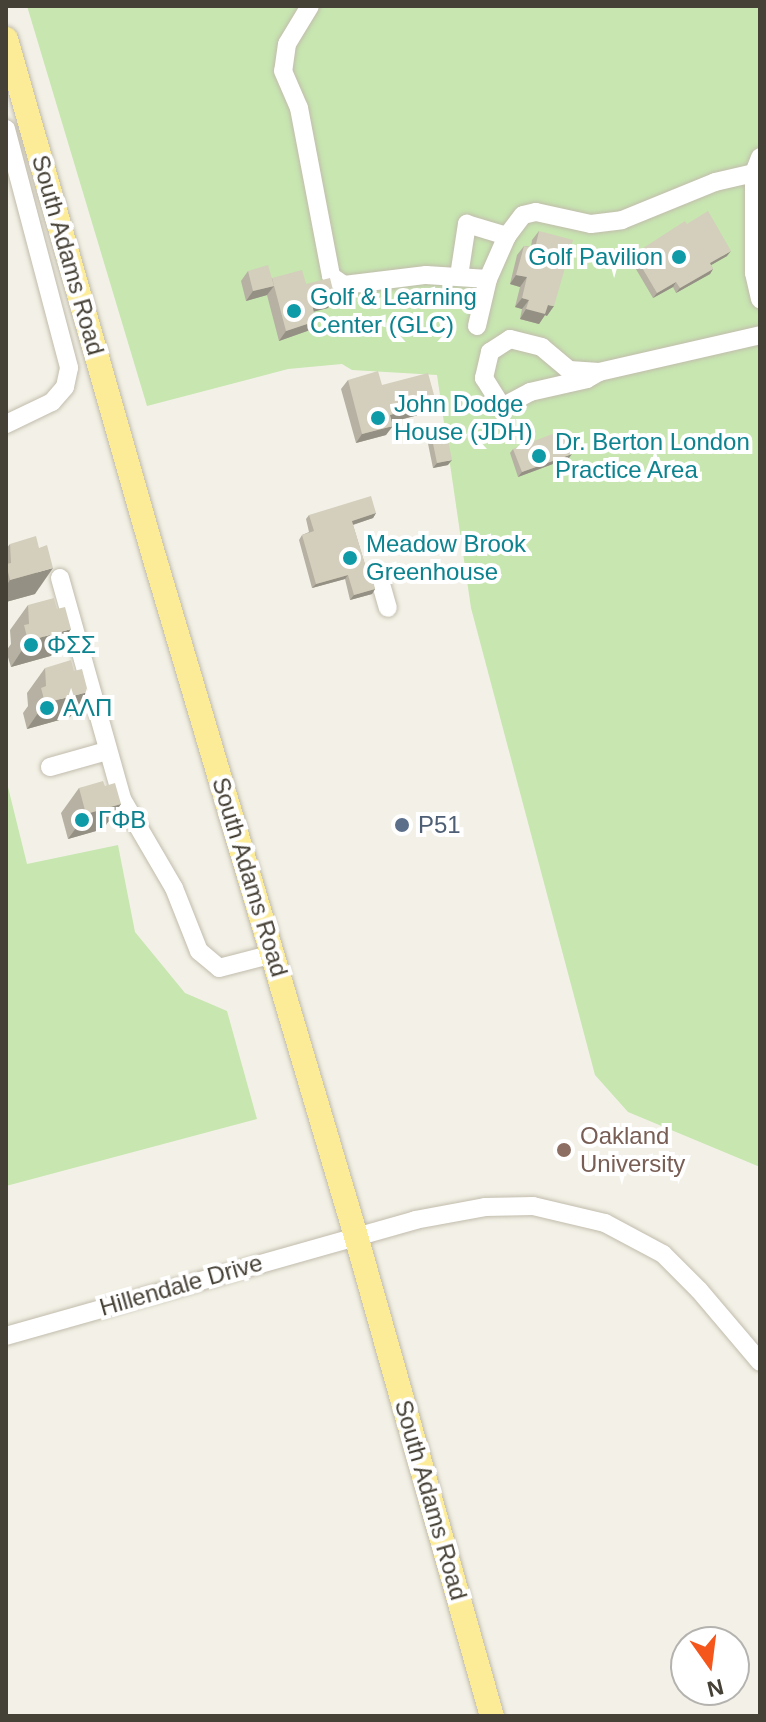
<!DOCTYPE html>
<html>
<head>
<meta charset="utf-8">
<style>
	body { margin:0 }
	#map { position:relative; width:766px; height:1722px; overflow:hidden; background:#f3f1e7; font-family:Arial,sans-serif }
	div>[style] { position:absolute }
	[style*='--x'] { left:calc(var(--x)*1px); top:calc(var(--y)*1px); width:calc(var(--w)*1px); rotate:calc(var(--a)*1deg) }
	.green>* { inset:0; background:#c7e6b0 }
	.roads { filter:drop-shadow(0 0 2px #c1bcac) drop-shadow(0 0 2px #c1bcac) }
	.minor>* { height:18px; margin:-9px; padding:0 9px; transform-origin:9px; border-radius:9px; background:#fff }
	.major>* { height:24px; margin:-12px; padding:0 12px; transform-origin:12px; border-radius:12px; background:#fceb97 }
	.wall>* { inset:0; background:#b6b1a2 }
	.shaded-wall>* { inset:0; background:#949084 }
	.building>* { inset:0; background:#d4cebc }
	.dots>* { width:22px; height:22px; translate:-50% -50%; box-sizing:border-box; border:4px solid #fff; border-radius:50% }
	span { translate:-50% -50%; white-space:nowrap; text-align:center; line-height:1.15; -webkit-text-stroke:8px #fff; paint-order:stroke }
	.street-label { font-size:24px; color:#464136 }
	.culture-label { font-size:24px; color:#0d838f }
	.right { translate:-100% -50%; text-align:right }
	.left { translate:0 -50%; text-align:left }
	.service-label { font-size:24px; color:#4e5e75 }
	.education-label { font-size:24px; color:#785e54 }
	.frame { position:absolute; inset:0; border:8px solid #464136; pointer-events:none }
	.north { position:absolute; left:670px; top:1626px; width:80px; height:80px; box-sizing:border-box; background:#fff; border:2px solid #b5b3af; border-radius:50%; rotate:166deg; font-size:22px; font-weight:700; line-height:32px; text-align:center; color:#464136 }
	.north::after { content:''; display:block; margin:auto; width:28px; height:36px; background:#f5561b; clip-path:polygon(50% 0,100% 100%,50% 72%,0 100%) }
</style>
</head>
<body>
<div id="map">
	<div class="green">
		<div style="clip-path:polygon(27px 6px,760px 6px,760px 1167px,628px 1112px,595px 1075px,471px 608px,437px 375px,352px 370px,342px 364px,288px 369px,147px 406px)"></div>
		<div style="clip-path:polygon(6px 779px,27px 864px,118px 845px,135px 932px,185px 993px,227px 1011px,257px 1119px,6px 1186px)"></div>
	</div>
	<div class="roads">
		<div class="minor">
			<div style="--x:310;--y:6;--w:44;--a:121.2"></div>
			<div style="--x:287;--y:44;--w:27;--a:98"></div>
			<div style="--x:283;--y:71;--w:40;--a:66.6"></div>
			<div style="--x:299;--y:108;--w:171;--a:79.2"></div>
			<div style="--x:331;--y:276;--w:16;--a:35"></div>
			<div style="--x:344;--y:285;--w:83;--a:-7"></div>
			<div style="--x:426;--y:275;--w:62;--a:3.7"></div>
			<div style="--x:6;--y:129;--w:247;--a:75.2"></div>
			<div style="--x:69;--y:368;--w:19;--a:102"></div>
			<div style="--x:65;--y:387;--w:20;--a:131"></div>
			<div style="--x:52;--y:402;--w:51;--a:154.4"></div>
			<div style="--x:754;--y:173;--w:100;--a:90"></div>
			<div style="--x:754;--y:273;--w:27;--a:77"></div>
			<div style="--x:459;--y:276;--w:53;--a:-81.3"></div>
			<div style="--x:467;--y:224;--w:42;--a:16.7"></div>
			<div style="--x:477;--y:326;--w:48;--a:-76.8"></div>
			<div style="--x:488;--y:279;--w:47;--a:-66.2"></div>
			<div style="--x:507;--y:236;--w:26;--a:-53"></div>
			<div style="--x:523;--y:215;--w:13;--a:-13"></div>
			<div style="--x:536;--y:212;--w:56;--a:12.3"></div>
			<div style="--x:591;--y:224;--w:31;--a:-7"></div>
			<div style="--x:622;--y:220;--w:100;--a:-22.2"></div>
			<div style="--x:715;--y:182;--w:40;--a:-13"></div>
			<div style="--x:754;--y:173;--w:17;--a:-69"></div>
			<div style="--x:599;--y:372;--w:30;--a:-176"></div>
			<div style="--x:569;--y:370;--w:35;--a:-140"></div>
			<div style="--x:542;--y:347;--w:33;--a:-166"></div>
			<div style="--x:510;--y:339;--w:24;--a:147"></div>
			<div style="--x:490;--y:352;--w:27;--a:103"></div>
			<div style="--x:484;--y:378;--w:34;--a:58"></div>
			<div style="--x:502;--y:407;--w:32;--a:-28"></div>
			<div style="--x:530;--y:392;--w:58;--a:-12.8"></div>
			<div style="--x:587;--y:379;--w:14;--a:-30"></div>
			<div style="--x:599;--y:372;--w:165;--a:-12.9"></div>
			<div style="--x:379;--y:577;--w:32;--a:74"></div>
			<div style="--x:60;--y:578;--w:230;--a:74.3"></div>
			<div style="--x:122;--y:799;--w:103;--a:59.7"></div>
			<div style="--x:174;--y:888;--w:68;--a:68.4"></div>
			<div style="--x:199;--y:951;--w:26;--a:40"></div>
			<div style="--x:219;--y:968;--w:56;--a:-14.5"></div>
			<div style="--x:50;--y:767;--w:59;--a:-15.7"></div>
			<div style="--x:6;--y:1336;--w:425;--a:-15.8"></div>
			<div style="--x:415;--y:1220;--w:71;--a:-10.5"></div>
			<div style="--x:485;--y:1207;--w:48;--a:-1.2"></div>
			<div style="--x:533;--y:1206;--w:74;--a:13.3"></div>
			<div style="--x:605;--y:1223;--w:66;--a:28.1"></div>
			<div style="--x:663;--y:1254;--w:51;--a:45"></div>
			<div style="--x:699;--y:1290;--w:94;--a:49.7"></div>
		</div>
		<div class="major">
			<div style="--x:6;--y:39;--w:535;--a:74.04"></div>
			<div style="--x:153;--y:553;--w:713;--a:73.45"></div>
			<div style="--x:356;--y:1236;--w:499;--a:74.2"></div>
		</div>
	</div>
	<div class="wall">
		<div style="clip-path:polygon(539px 231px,547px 316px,545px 315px,539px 324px,520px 319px,522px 309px,515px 307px,520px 287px,510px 284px,517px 255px,524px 246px,531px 247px,532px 240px)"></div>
		<div style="clip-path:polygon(634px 254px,727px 256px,711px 265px,713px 269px,710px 274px,676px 293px,673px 287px,653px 298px,630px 259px)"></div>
		<div style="clip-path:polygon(248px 271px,272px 278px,306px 284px,328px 308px,314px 311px,316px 321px,310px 330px,279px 341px,267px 295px,246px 301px,241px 281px)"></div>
		<div style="clip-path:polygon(348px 380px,382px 385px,430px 412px,392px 422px,386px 435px,356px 443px,341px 389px)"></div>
		<div style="clip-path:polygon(430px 429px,448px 465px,433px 468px,426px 434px)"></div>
		<div style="clip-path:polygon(513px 449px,569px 458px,518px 477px,510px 453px)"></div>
		<div style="clip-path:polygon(376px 513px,373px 518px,353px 525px,367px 571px,375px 589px,372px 594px,350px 600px,345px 579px,312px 588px,299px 540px,302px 535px,309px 532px,306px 519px,309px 515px)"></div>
		<div style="clip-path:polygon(10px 544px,39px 548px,35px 594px,6px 602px,6px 549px)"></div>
		<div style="clip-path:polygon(28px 605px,54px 655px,11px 667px,6px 651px,11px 644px,10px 630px)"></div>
		<div style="clip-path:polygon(45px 668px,70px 717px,27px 729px,23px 713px,28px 706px,27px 693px)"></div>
		<div style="clip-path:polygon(105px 786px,121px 804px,103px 829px,68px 839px,61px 813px,79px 788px)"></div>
	</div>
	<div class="shaded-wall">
		<div style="clip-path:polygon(731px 251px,727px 256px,706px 268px,710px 263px)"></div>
		<div style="clip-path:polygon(713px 269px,710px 274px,676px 293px,680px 288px)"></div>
		<div style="clip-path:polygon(516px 275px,527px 277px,520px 287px,510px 284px)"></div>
		<div style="clip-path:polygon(676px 282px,673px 287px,653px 298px,657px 293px)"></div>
		<div style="clip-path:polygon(274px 286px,267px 295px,246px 301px,253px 291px)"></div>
		<div style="clip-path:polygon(335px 298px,328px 308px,305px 314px,312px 304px)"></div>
		<div style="clip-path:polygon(522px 298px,529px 300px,522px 309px,515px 307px)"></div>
		<div style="clip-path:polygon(548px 305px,554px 306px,547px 316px,545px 315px,539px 324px,520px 319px,526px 309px)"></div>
		<div style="clip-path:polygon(316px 321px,310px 330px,279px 341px,286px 331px)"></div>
		<div style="clip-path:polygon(436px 402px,430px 412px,383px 424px,390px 415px)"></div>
		<div style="clip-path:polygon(393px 426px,386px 435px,356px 443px,362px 434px)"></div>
		<div style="clip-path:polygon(572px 454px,569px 458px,518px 477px,522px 472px)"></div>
		<div style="clip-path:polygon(452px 460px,448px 465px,433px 468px,437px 463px)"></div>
		<div style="clip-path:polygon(376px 513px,373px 518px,349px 526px,352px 521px)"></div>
		<div style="clip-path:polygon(53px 568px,35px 594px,6px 602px,6px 586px,10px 580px)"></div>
		<div style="clip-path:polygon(348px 575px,345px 579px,312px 588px,316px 584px)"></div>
		<div style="clip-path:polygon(375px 589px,372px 594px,350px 600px,354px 595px)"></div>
		<div style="clip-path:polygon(71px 629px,54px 655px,11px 667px,28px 641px)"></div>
		<div style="clip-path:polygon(88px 692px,70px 717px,27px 729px,45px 703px)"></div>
		<div style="clip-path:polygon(121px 804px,103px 829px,68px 839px,86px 814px)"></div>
	</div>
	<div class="building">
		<div style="clip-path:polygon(708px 211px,731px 251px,710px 263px,713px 269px,680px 288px,676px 282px,657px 293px,634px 254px,685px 221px,687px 224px)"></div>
		<div style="clip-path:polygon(539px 231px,573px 240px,554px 306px,548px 305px,545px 314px,526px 309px,529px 300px,522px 298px,527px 277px,516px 275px,524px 246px,535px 248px)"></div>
		<div style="clip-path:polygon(268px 265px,274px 286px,253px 291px,248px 271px)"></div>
		<div style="clip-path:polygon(302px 270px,306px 284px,330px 278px,335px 298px,312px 304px,316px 321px,286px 331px,272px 278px)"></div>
		<div style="clip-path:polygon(378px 371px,382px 385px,428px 373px,436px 402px,390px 415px,393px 426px,362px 434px,348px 380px)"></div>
		<div style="clip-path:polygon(445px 426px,452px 460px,437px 463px,430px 429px)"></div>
		<div style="clip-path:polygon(563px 430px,572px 454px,522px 472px,513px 449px)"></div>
		<div style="clip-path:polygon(371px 496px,376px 513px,352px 521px,367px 571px,371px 570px,375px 589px,354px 595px,348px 575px,316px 584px,302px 535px,314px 531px,309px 515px)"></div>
		<div style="clip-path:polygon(36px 536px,39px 548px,47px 545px,53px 568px,10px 580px,6px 564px,11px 563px,10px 544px)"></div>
		<div style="clip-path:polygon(54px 598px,57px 609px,65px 607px,71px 629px,28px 641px,24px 625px,29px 624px,28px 605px)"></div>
		<div style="clip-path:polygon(71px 660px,74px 671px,82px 669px,88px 692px,45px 703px,41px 688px,46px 686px,45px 668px)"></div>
		<div style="clip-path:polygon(103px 781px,105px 786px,115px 783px,121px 804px,86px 814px,79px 788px)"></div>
	</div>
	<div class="dots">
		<div style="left:679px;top:257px;background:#0f9aa8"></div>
		<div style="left:294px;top:311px;background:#0f9aa8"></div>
		<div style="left:378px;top:418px;background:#0f9aa8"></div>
		<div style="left:539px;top:456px;background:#0f9aa8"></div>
		<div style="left:350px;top:558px;background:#0f9aa8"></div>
		<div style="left:31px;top:645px;background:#0f9aa8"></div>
		<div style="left:47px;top:708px;background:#0f9aa8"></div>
		<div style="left:82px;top:820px;background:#0f9aa8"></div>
		<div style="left:402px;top:825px;background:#5c6f8a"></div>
		<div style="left:564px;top:1150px;background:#8d6e63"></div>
	</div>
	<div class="street-label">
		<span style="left:68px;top:255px;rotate:74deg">South Adams Road</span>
		<span style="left:250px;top:877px;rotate:73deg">South Adams Road</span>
		<span style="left:181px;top:1285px;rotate:-16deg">Hillendale Drive</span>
		<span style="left:431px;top:1500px;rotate:74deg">South Adams Road</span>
	</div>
	<div class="culture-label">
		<span class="right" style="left:663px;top:257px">Golf Pavilion</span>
		<span class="left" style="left:310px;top:311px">Golf &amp; Learning<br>Center (GLC)</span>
		<span class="left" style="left:394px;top:418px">John Dodge<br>House (JDH)</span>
		<span class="left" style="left:555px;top:456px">Dr. Berton London<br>Practice Area</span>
		<span class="left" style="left:366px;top:558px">Meadow Brook<br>Greenhouse</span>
		<span class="left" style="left:47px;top:645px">ΦΣΣ</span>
		<span class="left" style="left:63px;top:708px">AΛΠ</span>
		<span class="left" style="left:98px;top:820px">ΓΦB</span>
	</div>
	<div class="service-label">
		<span class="left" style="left:418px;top:825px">P51</span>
	</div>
	<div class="education-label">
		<span class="left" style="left:580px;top:1150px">Oakland<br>University</span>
	</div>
	<div class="frame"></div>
	<div class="north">N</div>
</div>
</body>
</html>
